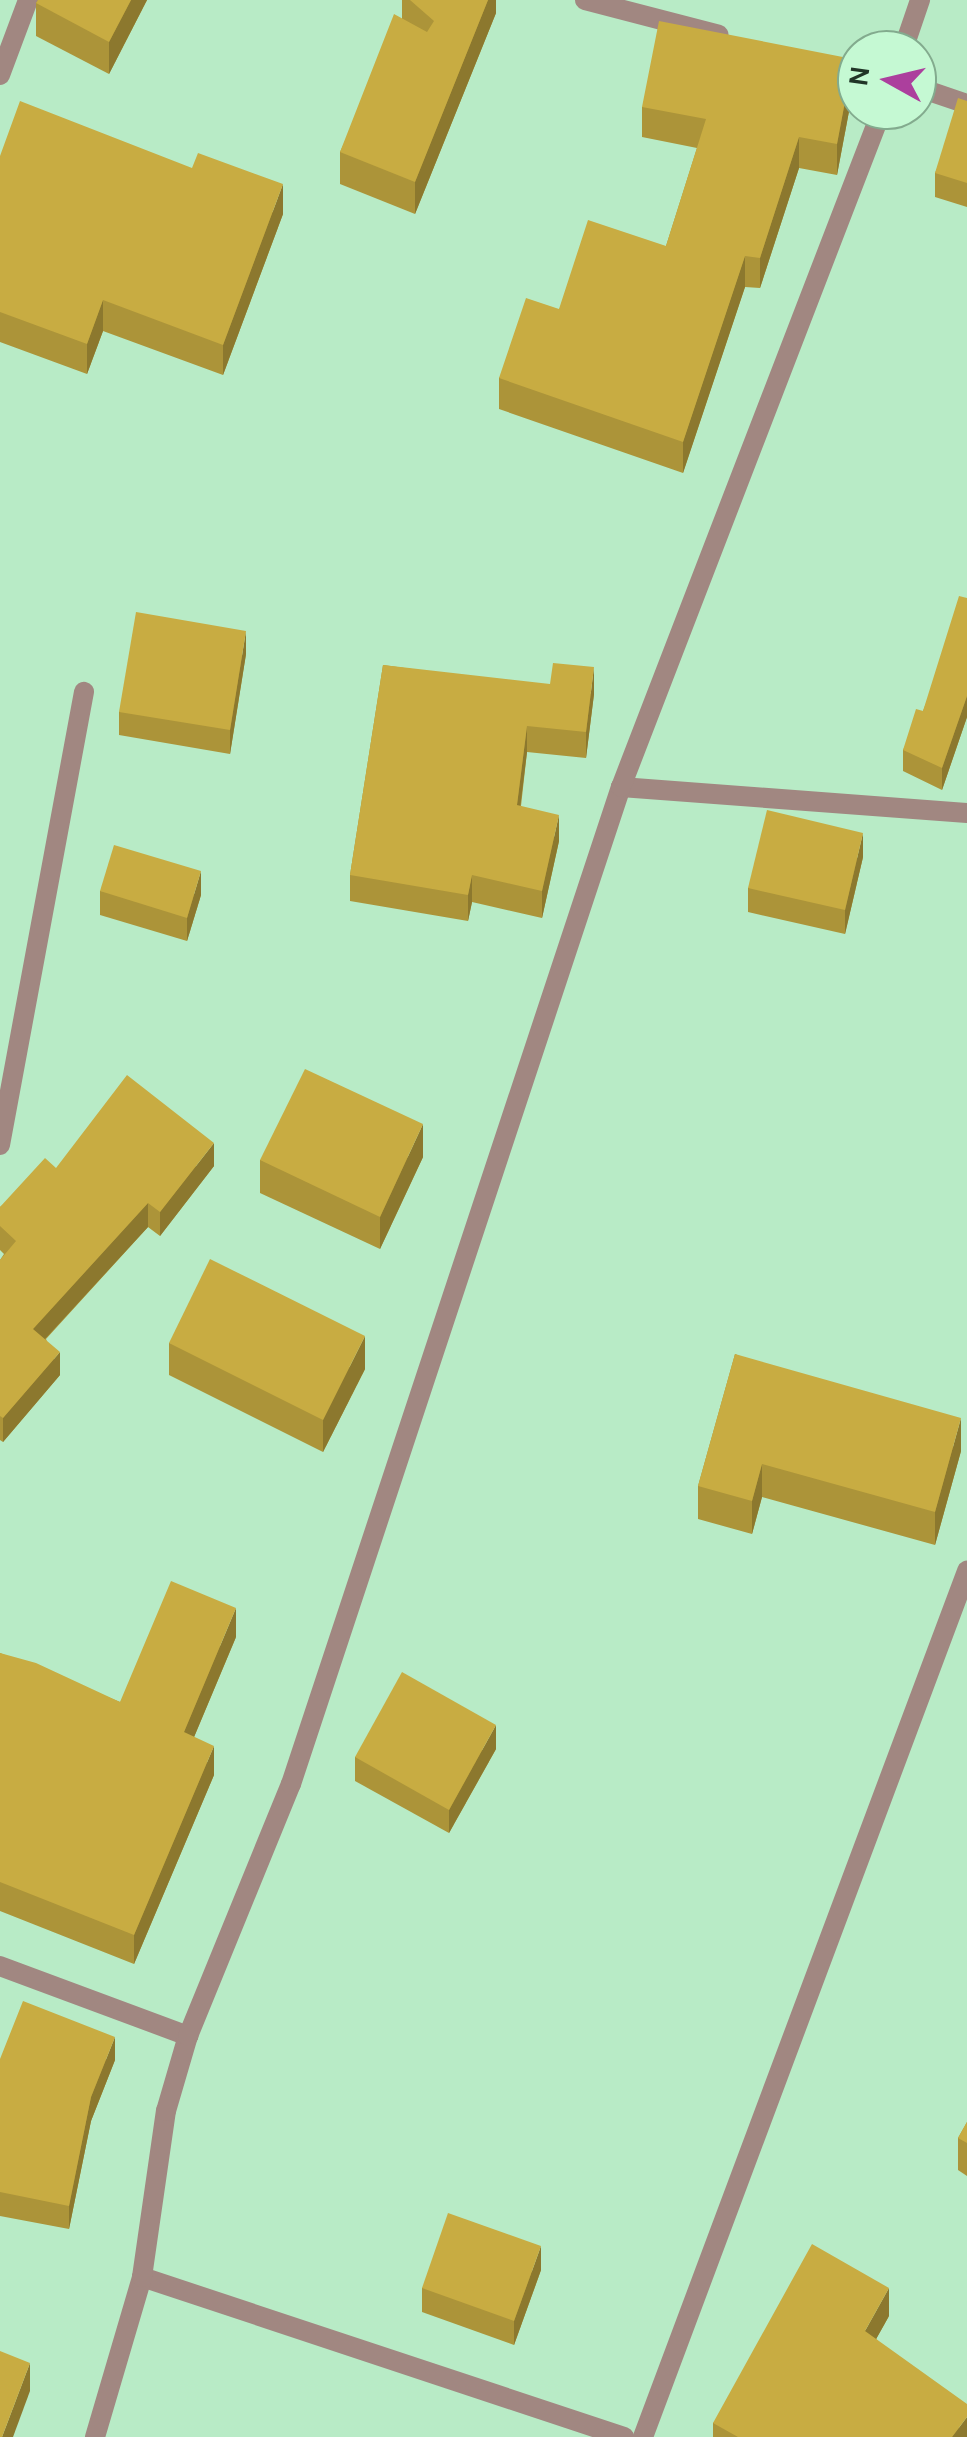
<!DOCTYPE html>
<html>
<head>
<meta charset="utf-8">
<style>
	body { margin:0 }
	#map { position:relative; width:967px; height:2437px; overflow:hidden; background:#b8ebc6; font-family:Karla,sans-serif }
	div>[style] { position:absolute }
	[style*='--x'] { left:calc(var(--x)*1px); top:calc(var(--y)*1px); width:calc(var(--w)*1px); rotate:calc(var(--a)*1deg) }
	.street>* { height:20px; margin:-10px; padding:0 10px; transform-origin:10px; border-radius:10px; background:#a18781 }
	.wall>* { inset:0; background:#ac9439 }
	.shaded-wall>* { inset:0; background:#8c782e }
	.building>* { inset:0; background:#c8ac42 }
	span { translate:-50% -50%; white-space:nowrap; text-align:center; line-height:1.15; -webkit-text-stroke:9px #c5f9d3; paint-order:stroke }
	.north { position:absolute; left:837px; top:30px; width:100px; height:100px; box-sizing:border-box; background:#c5f9d3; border:2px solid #83ab8e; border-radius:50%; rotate:278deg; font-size:28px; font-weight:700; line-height:40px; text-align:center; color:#213527 }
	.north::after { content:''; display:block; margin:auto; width:35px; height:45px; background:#ac3f9d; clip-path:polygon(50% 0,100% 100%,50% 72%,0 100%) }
</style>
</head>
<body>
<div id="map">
	<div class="street">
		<div style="--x:585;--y:0;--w:138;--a:14.6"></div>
		<div style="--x:903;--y:50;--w:53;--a:-71.2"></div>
		<div style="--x:0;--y:75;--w:80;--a:-69.5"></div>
		<div style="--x:917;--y:87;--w:53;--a:18.8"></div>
		<div style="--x:621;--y:787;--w:347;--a:4.3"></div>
		<div style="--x:0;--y:1145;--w:461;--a:-79.5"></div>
		<div style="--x:0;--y:1966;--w:201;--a:20.4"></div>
		<div style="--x:142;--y:2277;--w:508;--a:18.36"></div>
		<div style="--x:95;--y:2437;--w:167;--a:-73.6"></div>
		<div style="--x:142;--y:2277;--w:168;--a:-81.8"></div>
		<div style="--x:166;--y:2111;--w:78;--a:-73.7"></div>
		<div style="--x:188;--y:2036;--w:272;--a:-67.8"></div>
		<div style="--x:291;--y:1784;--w:1050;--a:-71.69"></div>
		<div style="--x:621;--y:787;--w:726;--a:-68.92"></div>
		<div style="--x:643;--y:2437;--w:925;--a:-69.49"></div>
	</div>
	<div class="wall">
		<div style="clip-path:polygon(38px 0,147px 0,109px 74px,36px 36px,36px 3px)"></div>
		<div style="clip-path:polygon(402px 0,496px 0,496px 13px,415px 214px,340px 184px,340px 152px,402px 19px)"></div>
		<div style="clip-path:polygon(853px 90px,837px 175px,799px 168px,760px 288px,745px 287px,683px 473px,499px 409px,499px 378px,559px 309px,666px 246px,697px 148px,642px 137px,642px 107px)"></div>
		<div style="clip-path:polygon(967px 101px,967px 207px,935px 197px,935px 173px)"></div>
		<div style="clip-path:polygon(0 156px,283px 214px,223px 375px,103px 331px,87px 374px,0 342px)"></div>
		<div style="clip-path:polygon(967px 598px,967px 717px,942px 790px,903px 771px,903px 750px,923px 711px)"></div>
		<div style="clip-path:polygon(246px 654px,230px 754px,119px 735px,119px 712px)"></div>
		<div style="clip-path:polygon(383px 665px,594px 694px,586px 758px,527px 752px,521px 806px,559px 841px,542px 918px,472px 902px,468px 921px,350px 901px,350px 875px)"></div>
		<div style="clip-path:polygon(863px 857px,845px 934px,748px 912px,748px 888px)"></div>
		<div style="clip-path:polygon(100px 891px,201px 895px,187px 941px,100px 915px)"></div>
		<div style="clip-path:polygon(423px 1157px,380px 1249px,260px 1193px,260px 1160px)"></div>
		<div style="clip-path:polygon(214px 1166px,160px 1236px,148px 1227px,46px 1339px,60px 1375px,3px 1442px,0 1440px,0 1260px,4px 1254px,0 1250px,0 1207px,56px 1168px)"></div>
		<div style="clip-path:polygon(169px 1343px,365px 1369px,323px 1452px,169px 1375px)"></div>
		<div style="clip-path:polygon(735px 1354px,961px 1451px,935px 1545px,762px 1497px,752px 1534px,698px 1519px,698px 1486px)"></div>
		<div style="clip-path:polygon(236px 1637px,194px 1737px,214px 1775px,134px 1964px,0 1911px,0 1653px,120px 1702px)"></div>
		<div style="clip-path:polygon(496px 1749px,449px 1833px,355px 1781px,355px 1757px)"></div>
		<div style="clip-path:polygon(0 2059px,115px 2060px,91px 2121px,69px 2229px,0 2216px)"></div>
		<div style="clip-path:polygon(967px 2122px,967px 2176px,958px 2170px,958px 2138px)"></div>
		<div style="clip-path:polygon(541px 2270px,514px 2345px,422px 2312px,422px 2288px)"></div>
		<div style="clip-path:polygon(889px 2316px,876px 2339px,967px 2437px,713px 2437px,713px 2423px)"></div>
	</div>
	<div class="shaded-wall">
		<div style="clip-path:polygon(131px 0,147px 0,109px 74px,109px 42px)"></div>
		<div style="clip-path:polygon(488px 0,496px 0,496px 13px,415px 214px,415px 182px)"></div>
		<div style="clip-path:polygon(853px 59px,853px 90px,837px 175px,837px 144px)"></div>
		<div style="clip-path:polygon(799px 137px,799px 168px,760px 288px,760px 258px)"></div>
		<div style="clip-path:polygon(283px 184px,283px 214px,223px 375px,223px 345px)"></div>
		<div style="clip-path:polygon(745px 256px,745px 287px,683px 473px,683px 442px)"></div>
		<div style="clip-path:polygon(103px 300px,103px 331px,87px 374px,87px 344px)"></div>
		<div style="clip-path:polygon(246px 631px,246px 654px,230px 754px,230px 730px)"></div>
		<div style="clip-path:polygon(594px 667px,594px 694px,586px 758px,586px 732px)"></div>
		<div style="clip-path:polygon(967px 696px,967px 717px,942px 790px,942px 768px)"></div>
		<div style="clip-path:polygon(527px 726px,527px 752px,517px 832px,517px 805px)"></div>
		<div style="clip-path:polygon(559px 815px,559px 841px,542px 918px,542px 891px)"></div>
		<div style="clip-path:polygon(863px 833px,863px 857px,845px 934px,845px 910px)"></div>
		<div style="clip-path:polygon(201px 871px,201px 895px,187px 941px,187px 918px)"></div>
		<div style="clip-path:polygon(472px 875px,472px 902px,468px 921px,468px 895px)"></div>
		<div style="clip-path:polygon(423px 1124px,423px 1157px,380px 1249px,380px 1217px)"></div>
		<div style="clip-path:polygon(214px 1143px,214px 1166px,160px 1236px,160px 1212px)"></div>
		<div style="clip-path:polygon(148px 1203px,148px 1227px,33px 1352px,33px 1329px)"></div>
		<div style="clip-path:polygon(365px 1336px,365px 1369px,323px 1452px,323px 1420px)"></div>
		<div style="clip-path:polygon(60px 1352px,60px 1375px,3px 1442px,3px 1418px)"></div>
		<div style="clip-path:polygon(961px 1418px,961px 1451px,935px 1545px,935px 1512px)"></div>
		<div style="clip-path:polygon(762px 1464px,762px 1497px,752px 1534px,752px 1501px)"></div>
		<div style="clip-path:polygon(236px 1608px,236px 1637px,184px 1761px,184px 1732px)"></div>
		<div style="clip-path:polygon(496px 1725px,496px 1749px,449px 1833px,449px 1810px)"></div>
		<div style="clip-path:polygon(214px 1746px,214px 1775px,134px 1964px,134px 1935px)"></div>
		<div style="clip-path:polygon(115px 2037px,115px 2060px,91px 2121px,69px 2229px,69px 2206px,91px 2097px)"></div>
		<div style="clip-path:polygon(541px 2246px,541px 2270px,514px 2345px,514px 2321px)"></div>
		<div style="clip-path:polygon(889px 2288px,889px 2316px,865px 2359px,865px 2331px)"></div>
		<div style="clip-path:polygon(30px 2363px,30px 2391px,13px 2437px,2px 2437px)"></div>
		<div style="clip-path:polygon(967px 2417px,967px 2437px,952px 2437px)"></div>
	</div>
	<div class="building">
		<div style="clip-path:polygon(38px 0,131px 0,109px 42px,36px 3px)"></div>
		<div style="clip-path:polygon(410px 0,488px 0,415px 182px,340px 152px,394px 14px,427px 32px,434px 21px)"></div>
		<div style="clip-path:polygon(659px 21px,853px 59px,837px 144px,799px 137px,760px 258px,745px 256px,683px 442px,499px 378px,526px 298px,559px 309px,588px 220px,666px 246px,706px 119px,642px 107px)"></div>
		<div style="clip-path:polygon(958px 98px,967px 101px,967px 183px,935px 173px)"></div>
		<div style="clip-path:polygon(20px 101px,192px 168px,198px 153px,283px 184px,223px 345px,103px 300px,87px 344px,0 312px,0 156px)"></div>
		<div style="clip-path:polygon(959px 596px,967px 598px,967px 696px,942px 768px,903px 750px,916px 709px,923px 711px)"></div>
		<div style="clip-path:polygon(136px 612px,246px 631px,230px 730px,119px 712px)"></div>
		<div style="clip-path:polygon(553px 663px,594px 667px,586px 732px,527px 726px,517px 805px,559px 815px,542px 891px,472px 875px,468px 895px,350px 875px,383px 665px,550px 684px)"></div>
		<div style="clip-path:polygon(767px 810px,863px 833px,845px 910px,748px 888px)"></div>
		<div style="clip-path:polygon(114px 845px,201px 871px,187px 918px,100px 891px)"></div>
		<div style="clip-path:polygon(305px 1069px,423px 1124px,380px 1217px,260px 1160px)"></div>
		<div style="clip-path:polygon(127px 1075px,214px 1143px,160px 1212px,148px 1203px,33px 1329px,60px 1352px,3px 1418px,0 1416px,0 1260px,16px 1241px,0 1226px,0 1207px,45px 1158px,56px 1168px)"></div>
		<div style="clip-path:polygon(210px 1259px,365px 1336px,323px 1420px,169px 1343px)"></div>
		<div style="clip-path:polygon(735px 1354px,961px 1418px,935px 1512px,762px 1464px,752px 1501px,698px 1486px)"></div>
		<div style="clip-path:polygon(171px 1581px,236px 1608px,184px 1732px,214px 1746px,134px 1935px,0 1882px,0 1653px,36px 1663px,120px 1702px)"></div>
		<div style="clip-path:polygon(402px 1672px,496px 1725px,449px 1810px,355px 1757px)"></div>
		<div style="clip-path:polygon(23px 2001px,115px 2037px,91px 2097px,69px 2206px,0 2192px,0 2059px)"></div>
		<div style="clip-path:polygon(967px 2122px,967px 2143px,958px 2138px)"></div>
		<div style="clip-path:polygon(448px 2213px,541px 2246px,514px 2321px,422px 2288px)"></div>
		<div style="clip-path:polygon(812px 2244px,889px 2288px,865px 2331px,967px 2404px,967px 2417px,952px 2437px,738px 2437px,713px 2423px)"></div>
		<div style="clip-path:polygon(0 2351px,30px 2363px,2px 2437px,0 2437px)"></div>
	</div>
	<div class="north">N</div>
</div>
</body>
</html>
